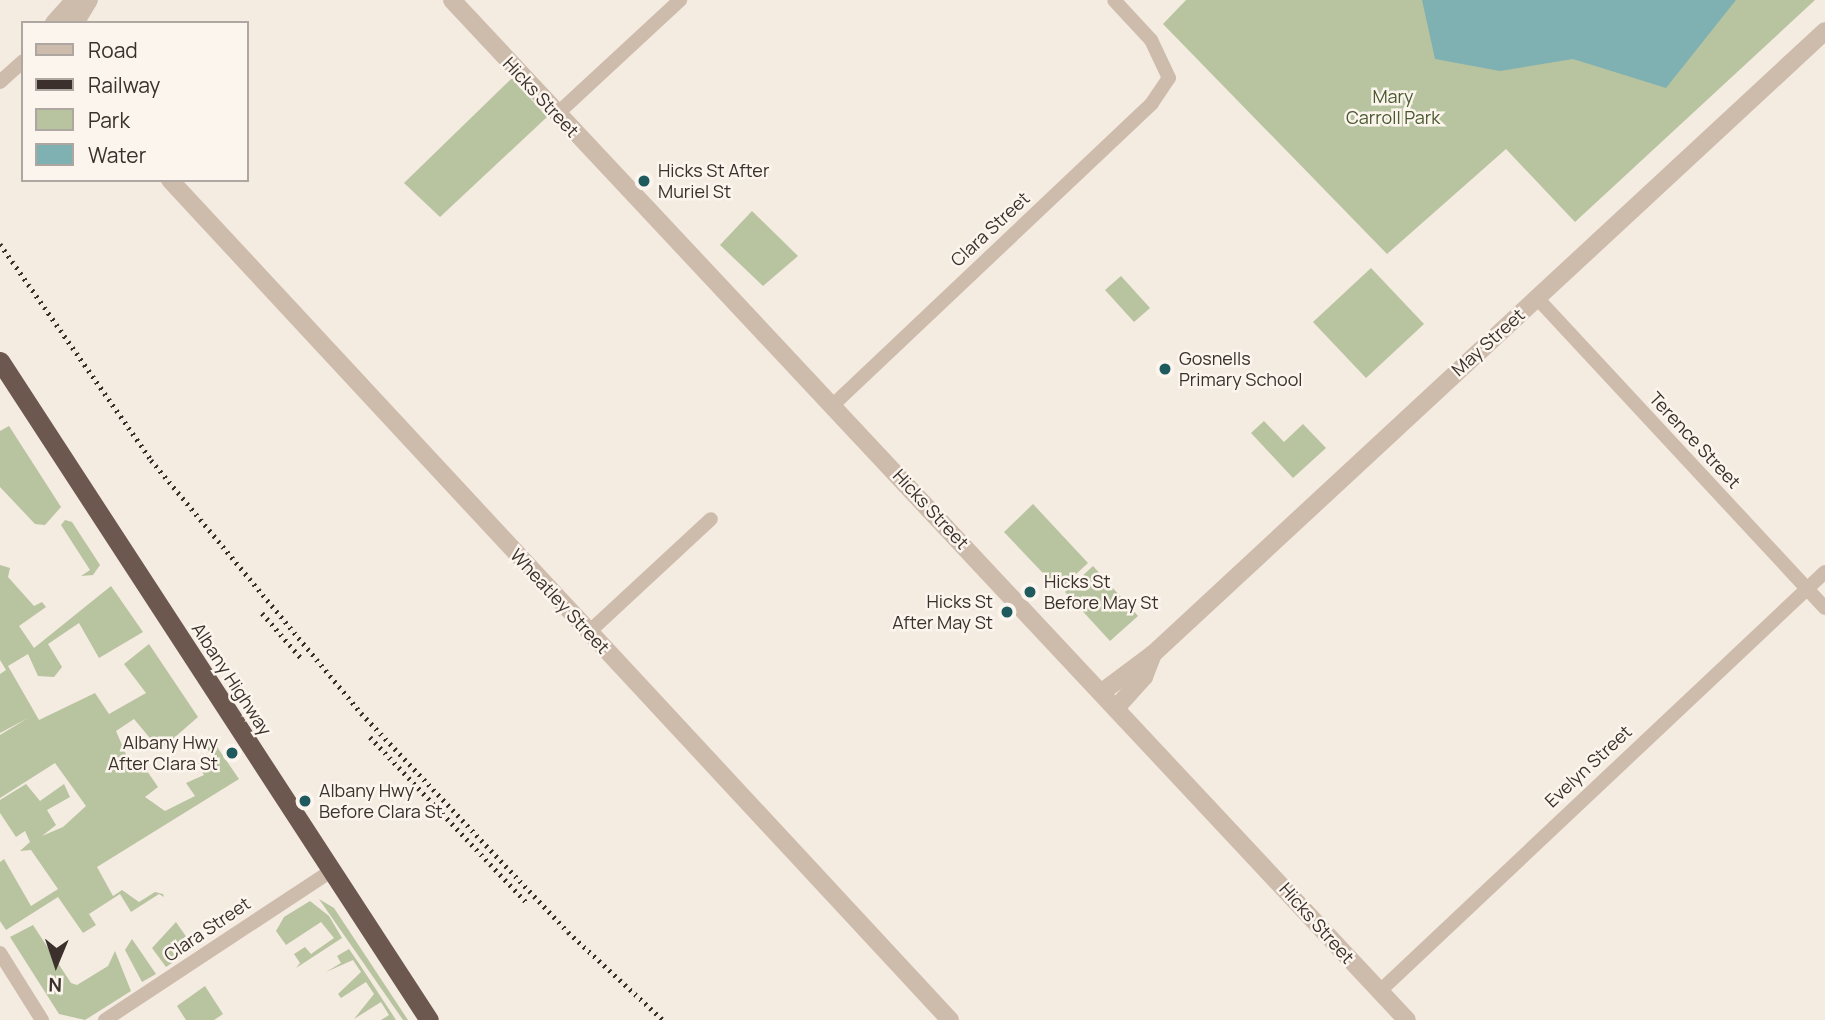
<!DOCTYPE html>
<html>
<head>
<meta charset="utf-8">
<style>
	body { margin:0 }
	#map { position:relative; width:1825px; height:1020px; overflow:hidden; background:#f4ebe1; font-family:Manrope,sans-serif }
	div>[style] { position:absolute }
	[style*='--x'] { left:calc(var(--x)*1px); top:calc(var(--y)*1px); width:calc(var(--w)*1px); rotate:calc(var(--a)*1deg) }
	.green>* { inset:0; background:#b8c4a0 }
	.water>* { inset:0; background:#7fb0b2 }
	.minor>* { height:14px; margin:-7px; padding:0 7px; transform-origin:7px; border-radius:7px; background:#cdbbac }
	.tertiary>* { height:18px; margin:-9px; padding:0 9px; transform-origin:9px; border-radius:9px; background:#cdbbac }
	.trunk>* { height:19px; margin:-9.5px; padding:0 9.5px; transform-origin:9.5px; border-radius:9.5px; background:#6c584f }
	.rail>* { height:5px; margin-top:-2.5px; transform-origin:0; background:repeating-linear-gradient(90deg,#3b302b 0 2px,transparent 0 7px) }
	.dots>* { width:19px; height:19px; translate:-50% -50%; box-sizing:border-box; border:4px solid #fbf5ee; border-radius:50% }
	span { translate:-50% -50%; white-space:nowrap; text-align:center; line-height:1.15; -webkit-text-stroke:5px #fbf5ee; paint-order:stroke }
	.street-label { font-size:18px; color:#3b302b }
	.park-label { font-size:18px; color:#4a5a2e }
	.poi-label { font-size:18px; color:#3b302b }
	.left { translate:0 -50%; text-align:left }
	.right { translate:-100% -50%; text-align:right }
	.legend { position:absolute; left:21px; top:21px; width:228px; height:161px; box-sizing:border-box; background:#fbf5ee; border:2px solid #aea6a0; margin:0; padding:9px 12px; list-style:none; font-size:21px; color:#3b302b }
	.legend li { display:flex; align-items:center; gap:14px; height:35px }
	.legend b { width:35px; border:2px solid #aea6a0 }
	.north { position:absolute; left:21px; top:929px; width:70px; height:70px; -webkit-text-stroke:5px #fbf5ee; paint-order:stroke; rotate:182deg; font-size:19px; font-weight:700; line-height:28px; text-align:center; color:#3b302b }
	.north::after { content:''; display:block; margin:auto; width:24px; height:32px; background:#3b302b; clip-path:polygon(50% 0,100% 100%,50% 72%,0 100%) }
</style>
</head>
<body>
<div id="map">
	<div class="green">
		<div style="clip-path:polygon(1186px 0,1815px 0,1575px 222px,1506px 149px,1387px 254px,1163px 24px)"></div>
		<div style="clip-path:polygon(512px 78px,547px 117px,440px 217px,404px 183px)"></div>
		<div style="clip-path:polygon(752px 211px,798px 256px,763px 286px,720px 245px)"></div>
		<div style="clip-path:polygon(1371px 268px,1424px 324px,1366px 378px,1313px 322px)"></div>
		<div style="clip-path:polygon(1121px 276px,1150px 308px,1134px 322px,1105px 290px)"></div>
		<div style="clip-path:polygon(1264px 421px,1284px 442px,1303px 424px,1326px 448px,1293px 478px,1251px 433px)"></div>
		<div style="clip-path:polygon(9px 426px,61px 507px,45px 525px,35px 524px,0 487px,0 431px)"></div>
		<div style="clip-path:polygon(1033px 504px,1088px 563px,1059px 590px,1004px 532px)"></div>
		<div style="clip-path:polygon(65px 520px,72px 522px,100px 565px,93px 575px,81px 576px,90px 570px,61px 525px)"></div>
		<div style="clip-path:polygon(0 565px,10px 568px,8px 577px,34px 606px,42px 602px,46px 607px,19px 626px,34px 648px,111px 586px,143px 632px,99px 658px,79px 623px,48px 644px,62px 667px,54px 677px,38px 676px,28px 654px,8px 666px,39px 720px,95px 693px,109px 714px,146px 693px,124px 664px,149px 644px,198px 717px,160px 750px,134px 719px,116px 731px,131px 766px,145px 768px,158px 787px,145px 797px,165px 811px,195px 796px,186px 783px,204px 775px,198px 764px,210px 754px,206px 745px,213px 741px,239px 779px,97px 867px,113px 896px,122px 890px,139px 902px,155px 892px,163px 894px,164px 897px,159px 894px,131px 912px,120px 894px,89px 914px,96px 925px,83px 933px,58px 897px,6px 930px,0 921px,0 862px,4px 859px,31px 906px,58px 889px,31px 850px,20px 851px,30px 842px,25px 831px,16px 837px,0 813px,0 800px,26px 784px,40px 801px,64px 784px,70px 797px,47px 810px,56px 825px,42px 836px,63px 827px,86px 806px,55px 763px,0 798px,0 735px,28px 718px,0 733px,0 674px,6px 670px,0 660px)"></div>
		<div style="clip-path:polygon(1093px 566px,1138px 616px,1110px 641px,1065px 592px)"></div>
		<div style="clip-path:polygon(319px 899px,334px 908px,408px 1020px,403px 1020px)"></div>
		<div style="clip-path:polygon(310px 901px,329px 916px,342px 938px,296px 968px,300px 963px,294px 954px,305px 947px,311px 954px,334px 938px,321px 922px,286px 945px,276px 931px,284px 917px)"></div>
		<div style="clip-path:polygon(176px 922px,194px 948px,166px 967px,152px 948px)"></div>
		<div style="clip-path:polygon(33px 925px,71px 983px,77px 985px,108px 966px,115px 951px,131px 991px,85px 1020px,59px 1014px,10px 937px)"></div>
		<div style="clip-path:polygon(132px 939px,156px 974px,142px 982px,125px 950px)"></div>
		<div style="clip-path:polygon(349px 949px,360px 965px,396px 1020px,381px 1020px,389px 1015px,381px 1002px,354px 1019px,374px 994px,366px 982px,341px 998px,338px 994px,361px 972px,353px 960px,326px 972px,341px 963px,337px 956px)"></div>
		<div style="clip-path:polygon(205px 986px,223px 1014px,214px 1020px,186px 1020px,177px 1006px)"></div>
	</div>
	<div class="water">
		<div style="clip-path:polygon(1422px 0,1736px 0,1666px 88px,1573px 59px,1500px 71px,1435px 59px)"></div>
	</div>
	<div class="minor">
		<div style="--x:0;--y:82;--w:31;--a:-42"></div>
		<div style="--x:557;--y:114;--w:168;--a:-42.8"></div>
		<div style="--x:1537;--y:298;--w:423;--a:47.1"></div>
		<div style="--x:833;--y:405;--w:439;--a:-43.4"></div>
		<div style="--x:1152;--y:103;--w:30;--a:-56"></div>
		<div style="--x:1169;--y:78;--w:42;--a:-115.3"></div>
		<div style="--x:1151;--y:40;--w:54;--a:-132.8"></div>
		<div style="--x:589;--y:632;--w:166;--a:-42.8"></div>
		<div style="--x:0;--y:953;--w:79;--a:57.9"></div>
		<div style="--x:1380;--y:991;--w:611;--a:-43.28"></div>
		<div style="--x:105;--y:1020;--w:271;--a:-33.4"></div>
	</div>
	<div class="tertiary">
		<div style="--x:452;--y:0;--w:1397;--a:46.89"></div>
		<div style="--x:54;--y:23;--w:31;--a:-48"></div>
		<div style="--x:75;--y:23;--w:27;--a:-59"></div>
		<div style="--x:170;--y:180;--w:1146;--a:47.12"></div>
		<div style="--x:1102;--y:692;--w:64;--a:-36.7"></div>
		<div style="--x:1153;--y:654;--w:916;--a:-42.83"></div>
		<div style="--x:1116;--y:708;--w:42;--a:-47.9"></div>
		<div style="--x:1144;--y:677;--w:25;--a:-69"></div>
	</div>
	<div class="trunk">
		<div style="--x:0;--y:361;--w:786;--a:56.94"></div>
	</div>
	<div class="rail">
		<div style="--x:0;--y:244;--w:264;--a:55"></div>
		<div style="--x:151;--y:460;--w:329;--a:50.3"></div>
		<div style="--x:361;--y:713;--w:301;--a:46.6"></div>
		<div style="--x:568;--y:932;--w:129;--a:42.8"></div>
		<div style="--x:262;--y:613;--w:60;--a:49.1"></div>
		<div style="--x:370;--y:737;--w:227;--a:46.6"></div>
	</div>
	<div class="dots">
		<div style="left:644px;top:181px;background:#1f5a5e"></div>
		<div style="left:1165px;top:369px;background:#1f5a5e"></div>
		<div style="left:1030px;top:592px;background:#1f5a5e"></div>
		<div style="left:1007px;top:612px;background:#1f5a5e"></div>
		<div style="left:232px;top:753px;background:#1f5a5e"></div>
		<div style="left:305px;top:801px;background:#1f5a5e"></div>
	</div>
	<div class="street-label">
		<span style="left:541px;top:97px;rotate:47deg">Hicks Street</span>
		<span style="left:990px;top:229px;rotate:-43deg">Clara Street</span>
		<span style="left:1488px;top:342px;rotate:-42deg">May Street</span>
		<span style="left:1695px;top:440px;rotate:47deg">Terence Street</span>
		<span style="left:931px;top:509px;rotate:47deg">Hicks Street</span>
		<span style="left:560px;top:601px;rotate:47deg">Wheatley Street</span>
		<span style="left:232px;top:679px;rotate:57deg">Albany Highway</span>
		<span style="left:1588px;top:766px;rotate:-43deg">Evelyn Street</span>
		<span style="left:1317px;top:923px;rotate:48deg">Hicks Street</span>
		<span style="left:207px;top:929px;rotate:-34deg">Clara Street</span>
	</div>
	<div class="park-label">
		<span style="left:1393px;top:107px">Mary<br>Carroll Park</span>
	</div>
	<div class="poi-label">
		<span class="left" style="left:658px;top:181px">Hicks St After<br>Muriel St</span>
		<span class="left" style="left:1179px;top:369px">Gosnells<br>Primary School</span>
		<span class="left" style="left:1044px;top:592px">Hicks St<br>Before May St</span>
		<span class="right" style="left:993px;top:612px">Hicks St<br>After May St</span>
		<span class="right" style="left:218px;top:753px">Albany Hwy<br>After Clara St</span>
		<span class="left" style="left:319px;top:801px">Albany Hwy<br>Before Clara St</span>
	</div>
	<ul class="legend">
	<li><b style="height:9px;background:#cdbbac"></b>Road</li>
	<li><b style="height:9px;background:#3b302b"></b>Railway</li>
	<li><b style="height:19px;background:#b8c4a0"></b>Park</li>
	<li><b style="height:19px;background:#7fb0b2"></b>Water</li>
	</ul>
	<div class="north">N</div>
</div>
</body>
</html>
